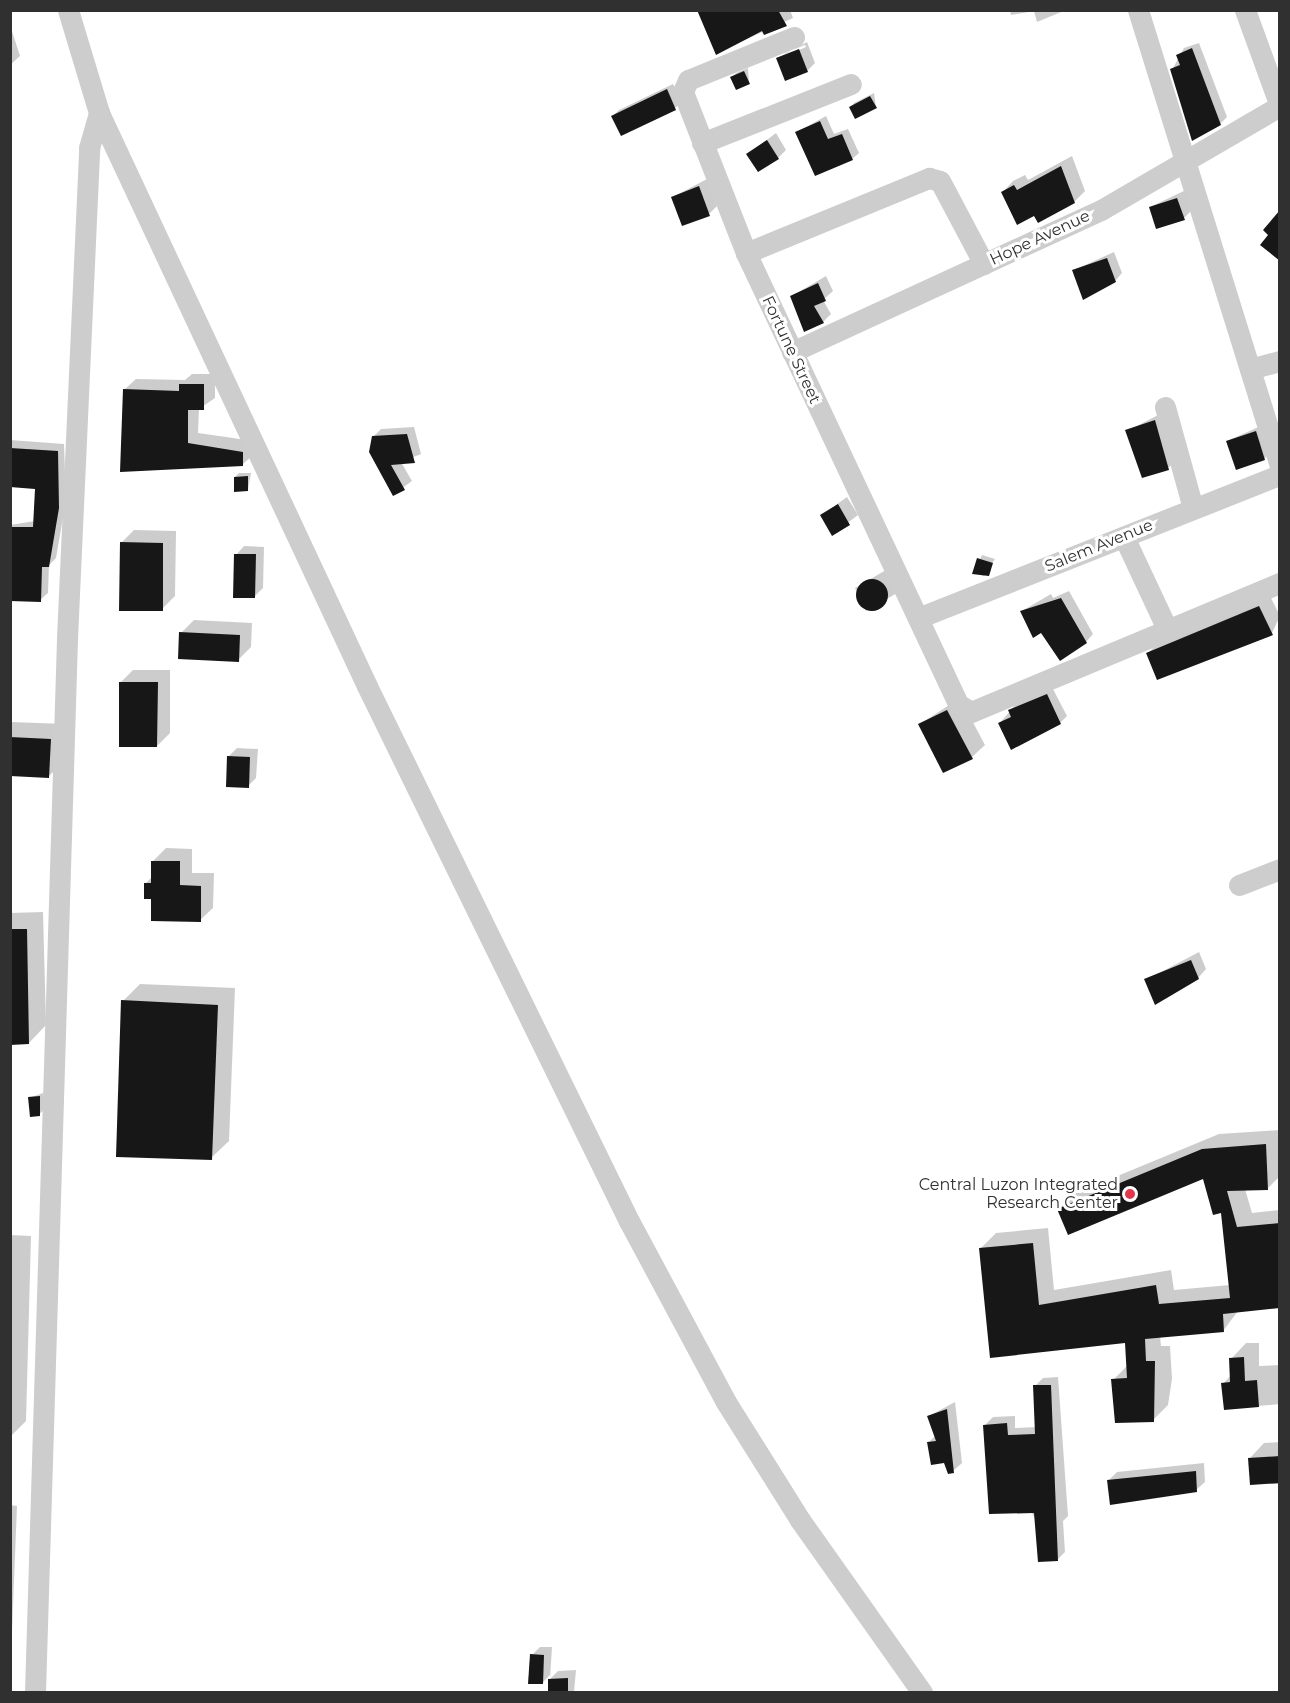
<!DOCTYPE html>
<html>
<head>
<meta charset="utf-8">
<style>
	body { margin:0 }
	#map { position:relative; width:1290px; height:1703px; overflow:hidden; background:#fff; font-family:Montserrat,sans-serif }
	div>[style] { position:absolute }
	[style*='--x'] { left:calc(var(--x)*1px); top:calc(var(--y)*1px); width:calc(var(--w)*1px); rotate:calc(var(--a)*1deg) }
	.shadow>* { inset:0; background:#0003 }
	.building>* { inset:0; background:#171717 }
	.round { border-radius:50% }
	.minor>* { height:21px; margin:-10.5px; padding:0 10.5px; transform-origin:10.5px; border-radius:10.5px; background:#cdcdcd }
	.dots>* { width:16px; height:16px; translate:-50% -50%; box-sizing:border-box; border:3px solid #fff; border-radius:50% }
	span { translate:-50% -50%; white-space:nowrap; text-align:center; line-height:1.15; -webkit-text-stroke:6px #fff; paint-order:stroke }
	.street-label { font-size:16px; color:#303030 }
	.poi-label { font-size:16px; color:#303030 }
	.right { translate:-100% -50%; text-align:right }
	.frame { position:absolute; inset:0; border:12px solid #303030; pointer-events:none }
</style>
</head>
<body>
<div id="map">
	<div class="shadow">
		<div style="clip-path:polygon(699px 10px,790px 10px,793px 18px,717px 53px)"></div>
		<div style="clip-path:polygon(1010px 10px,1066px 10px,1037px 22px,1034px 11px,1011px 15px)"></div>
		<div style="clip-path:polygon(10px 25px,20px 56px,10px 65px)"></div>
		<div style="clip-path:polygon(evenodd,807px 42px,815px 63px,807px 71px,778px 58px,807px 42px,805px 45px,806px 47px,785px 56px,785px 53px,805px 45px)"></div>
		<div style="clip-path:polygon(1199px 43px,1227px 117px,1220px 124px,1172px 70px,1184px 48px)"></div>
		<div style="clip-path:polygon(748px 68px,749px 83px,732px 77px,736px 73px)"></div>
		<div style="clip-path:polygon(673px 84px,682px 102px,675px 108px,622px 134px,613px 116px,619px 110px)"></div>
		<div style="clip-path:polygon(874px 93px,876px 107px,851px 107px,854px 103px)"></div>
		<div style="clip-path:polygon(826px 116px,834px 134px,848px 129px,859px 153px,852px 159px,797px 132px)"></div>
		<div style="clip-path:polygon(776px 133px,786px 150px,778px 158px,748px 154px)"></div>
		<div style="clip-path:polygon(1072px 156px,1085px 191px,1074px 202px,1035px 214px,1003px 192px,1013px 181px,1025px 175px,1028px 180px)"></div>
		<div style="clip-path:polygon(707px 179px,717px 206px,709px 214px,673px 197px)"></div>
		<div style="clip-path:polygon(1186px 190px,1192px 210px,1184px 218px,1150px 207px)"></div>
		<div style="clip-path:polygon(1114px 252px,1122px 273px,1115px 281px,1074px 270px)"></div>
		<div style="clip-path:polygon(826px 276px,833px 291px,823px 300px,831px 314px,823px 322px,792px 296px)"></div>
		<div style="clip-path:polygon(192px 374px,215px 374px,215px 398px,199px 409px,198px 433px,254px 441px,254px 454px,242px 465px,122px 470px,124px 390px,136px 379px,185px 380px)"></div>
		<div style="clip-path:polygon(1164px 412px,1177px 460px,1168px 468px,1127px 431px)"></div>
		<div style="clip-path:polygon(1263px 425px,1271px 452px,1264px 459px,1227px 441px)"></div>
		<div style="clip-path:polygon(414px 427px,421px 454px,401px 462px,412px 481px,394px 494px,373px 437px,381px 429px)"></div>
		<div style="clip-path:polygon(10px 440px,64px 444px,66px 500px,56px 558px,49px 565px,48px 593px,40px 600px,10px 599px,10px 525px,35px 521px,36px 487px,10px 486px)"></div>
		<div style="clip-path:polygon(239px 473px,251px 473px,248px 490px,235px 477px)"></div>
		<div style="clip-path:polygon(847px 497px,858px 515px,833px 534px,822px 515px)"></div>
		<div style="clip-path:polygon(134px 530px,176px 531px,175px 596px,162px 609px,121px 543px)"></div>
		<div style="clip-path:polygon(244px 546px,264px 547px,263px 588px,254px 597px,236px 555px)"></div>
		<div style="clip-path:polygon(982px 555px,995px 559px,984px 576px,974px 573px)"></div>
		<div style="clip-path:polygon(886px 570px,897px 593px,866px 611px,855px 588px)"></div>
		<div style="clip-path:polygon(1069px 591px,1093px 634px,1086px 642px,1042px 632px,1022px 611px,1051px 594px,1053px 598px)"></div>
		<div style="clip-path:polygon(1270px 596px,1280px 616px,1272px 633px,1148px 653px,1159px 642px)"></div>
		<div style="clip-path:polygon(194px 620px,252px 623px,251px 647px,238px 660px,181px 633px)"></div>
		<div style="clip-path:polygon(133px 670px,170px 670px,170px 733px,157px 746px,120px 683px)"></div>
		<div style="clip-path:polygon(1053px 689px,1067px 716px,1060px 723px,999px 724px,1016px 704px)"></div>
		<div style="clip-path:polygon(960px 698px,985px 745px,972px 757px,920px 724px)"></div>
		<div style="clip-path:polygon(10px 722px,66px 724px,64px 761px,48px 777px,10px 775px)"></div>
		<div style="clip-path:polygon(237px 748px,258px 749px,256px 778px,248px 786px,229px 756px)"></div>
		<div style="clip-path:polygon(166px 848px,192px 849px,192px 873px,214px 873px,213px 908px,200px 920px,153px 897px,145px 884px,153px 876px,153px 861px)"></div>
		<div style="clip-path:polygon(43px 912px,46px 1025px,29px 1043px,10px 1043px,10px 913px)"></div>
		<div style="clip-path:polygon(1199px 952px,1206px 969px,1198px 978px,1146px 980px)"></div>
		<div style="clip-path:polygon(140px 984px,235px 988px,229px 1141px,211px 1158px,123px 1001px)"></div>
		<div style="clip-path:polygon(43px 1093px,43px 1111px,39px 1114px,29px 1098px)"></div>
		<div style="clip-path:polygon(1280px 1130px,1280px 1176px,1267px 1189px,1245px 1189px,1252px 1213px,1280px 1210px,1280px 1306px,1238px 1311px,1223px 1331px,1160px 1336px,1161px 1346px,1170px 1346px,1172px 1379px,1168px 1405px,1153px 1420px,1113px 1380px,1128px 1365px,1127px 1341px,991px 1356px,981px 1248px,996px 1233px,1048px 1228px,1054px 1290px,1171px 1270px,1174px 1290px,1230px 1285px,1222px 1211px,1204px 1177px,1059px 1209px,1074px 1194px,1219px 1134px)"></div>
		<div style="clip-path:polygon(10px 1235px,31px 1236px,26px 1421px,10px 1437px)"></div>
		<div style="clip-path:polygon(1246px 1343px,1259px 1343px,1259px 1366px,1280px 1365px,1280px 1404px,1225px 1409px,1223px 1384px,1231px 1375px,1231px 1359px)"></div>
		<div style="clip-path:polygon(1058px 1377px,1068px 1516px,1063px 1521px,1065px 1552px,1057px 1560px,985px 1425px,993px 1417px,1015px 1416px,1015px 1428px,1037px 1427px,1035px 1386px,1043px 1378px)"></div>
		<div style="clip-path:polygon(955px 1402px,962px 1463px,953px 1471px,929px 1442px,936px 1435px,929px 1416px)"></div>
		<div style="clip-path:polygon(1280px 1442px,1280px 1484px,1251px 1483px,1249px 1459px,1264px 1443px)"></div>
		<div style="clip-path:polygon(1204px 1463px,1205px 1482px,1196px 1490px,1108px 1481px,1117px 1472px)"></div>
		<div style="clip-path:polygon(10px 1505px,17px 1506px,10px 1682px)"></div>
		<div style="clip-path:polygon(540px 1647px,552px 1647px,550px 1679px,558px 1671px,576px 1670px,574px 1692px,550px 1692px,550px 1675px,542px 1683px,532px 1655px)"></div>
	</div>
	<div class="building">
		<div style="clip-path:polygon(697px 10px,778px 10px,787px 26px,764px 35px,762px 31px,716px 55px)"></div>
		<div style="clip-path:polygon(1192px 48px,1221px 125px,1192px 141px,1170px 69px,1180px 65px,1176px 55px)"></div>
		<div style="clip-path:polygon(799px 49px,808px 72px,785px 81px,776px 58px)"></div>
		<div style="clip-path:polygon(744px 71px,750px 84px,736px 90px,730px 77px)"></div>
		<div style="clip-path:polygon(667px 89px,676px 110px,621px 136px,611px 116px)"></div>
		<div style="clip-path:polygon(870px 96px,877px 108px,855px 119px,849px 107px)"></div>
		<div style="clip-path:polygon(820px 121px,828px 139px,842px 134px,853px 160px,815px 176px,795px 132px)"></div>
		<div style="clip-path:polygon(767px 140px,779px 159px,758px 172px,746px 154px)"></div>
		<div style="clip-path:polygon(1061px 166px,1075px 203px,1038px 223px,1034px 216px,1017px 225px,1001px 192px,1014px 185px,1017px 190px)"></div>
		<div style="clip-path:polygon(699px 186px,710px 216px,682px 226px,671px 197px)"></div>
		<div style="clip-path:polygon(1177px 198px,1185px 220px,1156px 229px,1149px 207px)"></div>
		<div style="clip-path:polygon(1280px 210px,1280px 261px,1260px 245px,1268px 235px,1263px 230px)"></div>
		<div style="clip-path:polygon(1107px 258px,1116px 282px,1083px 300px,1072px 270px)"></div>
		<div style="clip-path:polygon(818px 283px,826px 301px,814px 306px,824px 323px,804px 332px,790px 296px)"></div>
		<div style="clip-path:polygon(179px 384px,204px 384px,204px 410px,188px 410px,188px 443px,243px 452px,243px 466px,120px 472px,123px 389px,179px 391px)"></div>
		<div style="clip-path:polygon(1155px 420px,1169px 470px,1142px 478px,1125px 430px)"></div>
		<div style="clip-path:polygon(1256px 431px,1265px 460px,1236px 470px,1226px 441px)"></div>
		<div style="clip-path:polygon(407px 434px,415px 463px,391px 465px,405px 490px,393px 496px,369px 452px,372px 436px)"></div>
		<div style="clip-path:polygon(10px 448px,58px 451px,59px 508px,49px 567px,42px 567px,41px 602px,10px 601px,11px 527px,33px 527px,35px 489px,10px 487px)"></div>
		<div style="clip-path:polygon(248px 476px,248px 491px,234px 492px,234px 477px)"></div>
		<div style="clip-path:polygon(838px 504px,850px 525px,832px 536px,820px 515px)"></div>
		<div style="clip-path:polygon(120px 542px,163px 543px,163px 611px,119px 611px)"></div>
		<div style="clip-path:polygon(234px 554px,256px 554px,255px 598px,233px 598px)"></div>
		<div style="clip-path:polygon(977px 558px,993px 563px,989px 576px,972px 574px)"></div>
		<div class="round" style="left:856px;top:579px;width:32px;height:32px"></div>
		<div style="clip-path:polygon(1061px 598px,1087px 643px,1060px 661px,1041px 633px,1033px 638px,1020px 611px)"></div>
		<div style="clip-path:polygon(1259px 606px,1273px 635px,1157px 680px,1146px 653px)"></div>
		<div style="clip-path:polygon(179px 632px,240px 635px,239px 662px,178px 659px)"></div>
		<div style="clip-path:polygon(119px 682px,158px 682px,157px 747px,119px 747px)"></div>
		<div style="clip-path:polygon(1047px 694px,1061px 724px,1011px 750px,998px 723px,1011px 717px,1008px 710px)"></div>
		<div style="clip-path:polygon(947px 710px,973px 759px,943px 773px,918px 724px)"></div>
		<div style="clip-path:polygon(10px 737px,51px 739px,49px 778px,10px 776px)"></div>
		<div style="clip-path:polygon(227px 756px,250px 757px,249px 788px,226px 787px)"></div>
		<div style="clip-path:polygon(151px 861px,180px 861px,180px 885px,201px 886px,201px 922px,151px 921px,151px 899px,144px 899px,144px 883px,151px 883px)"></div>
		<div style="clip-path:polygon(10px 929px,27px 929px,29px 1044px,10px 1045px)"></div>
		<div style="clip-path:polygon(1191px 960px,1199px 979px,1155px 1005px,1144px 979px)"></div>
		<div style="clip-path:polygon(121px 1000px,218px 1005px,212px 1160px,116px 1157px)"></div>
		<div style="clip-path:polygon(40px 1096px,40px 1116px,30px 1117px,28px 1097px)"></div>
		<div style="clip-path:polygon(1266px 1144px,1268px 1190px,1227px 1191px,1237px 1227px,1280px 1223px,1280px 1308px,1223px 1314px,1224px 1332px,1145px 1339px,1146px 1361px,1155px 1361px,1154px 1422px,1115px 1423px,1111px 1379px,1127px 1378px,1125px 1343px,990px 1358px,979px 1248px,1033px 1243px,1039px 1305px,1156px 1285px,1159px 1304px,1230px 1298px,1221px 1213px,1213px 1215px,1203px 1179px,1068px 1235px,1057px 1209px,1202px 1149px)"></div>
		<div style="clip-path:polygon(1244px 1357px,1245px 1381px,1257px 1380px,1259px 1407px,1224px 1410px,1221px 1383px,1230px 1382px,1229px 1358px)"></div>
		<div style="clip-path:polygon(1033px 1385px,1051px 1385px,1058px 1561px,1038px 1562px,1034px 1513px,989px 1514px,983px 1425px,1007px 1423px,1008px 1435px,1035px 1434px)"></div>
		<div style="clip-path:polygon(947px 1409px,954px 1473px,948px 1474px,944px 1463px,931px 1465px,927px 1442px,936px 1441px,927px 1416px)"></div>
		<div style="clip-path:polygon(1280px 1456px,1280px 1483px,1250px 1485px,1248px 1458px)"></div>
		<div style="clip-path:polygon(1196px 1471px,1197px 1492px,1110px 1505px,1107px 1480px)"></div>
		<div style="clip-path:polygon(530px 1654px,544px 1655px,543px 1684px,528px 1684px)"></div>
		<div style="clip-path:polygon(568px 1678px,568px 1692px,548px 1692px,548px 1679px)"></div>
	</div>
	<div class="minor">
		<div style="--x:68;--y:10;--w:108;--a:73.2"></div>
		<div style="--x:99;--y:113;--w:633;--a:64.93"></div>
		<div style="--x:367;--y:686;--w:596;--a:63.91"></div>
		<div style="--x:629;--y:1221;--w:205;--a:61.8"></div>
		<div style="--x:726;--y:1402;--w:139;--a:57.9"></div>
		<div style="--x:800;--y:1520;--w:211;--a:54.7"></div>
		<div style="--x:1138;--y:10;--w:477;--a:72.7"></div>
		<div style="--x:1245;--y:10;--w:102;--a:70"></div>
		<div style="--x:794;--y:37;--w:114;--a:157.9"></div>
		<div style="--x:688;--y:80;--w:13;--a:113"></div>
		<div style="--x:683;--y:92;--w:173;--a:68.6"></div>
		<div style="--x:746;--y:253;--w:498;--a:64.8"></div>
		<div style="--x:958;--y:704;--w:15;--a:32"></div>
		<div style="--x:971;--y:712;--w:335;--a:-22.7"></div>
		<div style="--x:702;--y:143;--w:160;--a:-21.6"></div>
		<div style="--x:746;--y:253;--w:198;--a:-22.3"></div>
		<div style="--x:929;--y:178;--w:11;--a:15"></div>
		<div style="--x:940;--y:181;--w:94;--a:62.1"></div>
		<div style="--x:792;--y:352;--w:340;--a:-24.7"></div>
		<div style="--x:1101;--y:210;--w:207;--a:-30.2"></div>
		<div style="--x:1250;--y:369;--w:31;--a:-15"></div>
		<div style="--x:1165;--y:407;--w:105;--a:74.5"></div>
		<div style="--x:1124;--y:537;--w:104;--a:64.9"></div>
		<div style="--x:918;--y:618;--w:389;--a:-21.6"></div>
		<div style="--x:1239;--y:885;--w:44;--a:-21.3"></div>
		<div style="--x:35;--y:1692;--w:1054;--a:-88.26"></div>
		<div style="--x:67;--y:638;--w:490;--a:-87.4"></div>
		<div style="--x:89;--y:148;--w:37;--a:-74"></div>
	</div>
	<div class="dots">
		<div style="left:1130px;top:1194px;background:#e3364c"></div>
	</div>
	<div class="street-label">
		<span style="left:1040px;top:238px;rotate:-25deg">Hope Avenue</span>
		<span style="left:791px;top:350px;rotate:65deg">Fortune Street</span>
		<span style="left:1099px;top:546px;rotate:-22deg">Salem Avenue</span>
	</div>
	<div class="poi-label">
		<span class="right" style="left:1118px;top:1194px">Central Luzon Integrated<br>Research Center</span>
	</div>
	<div class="frame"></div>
</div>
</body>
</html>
